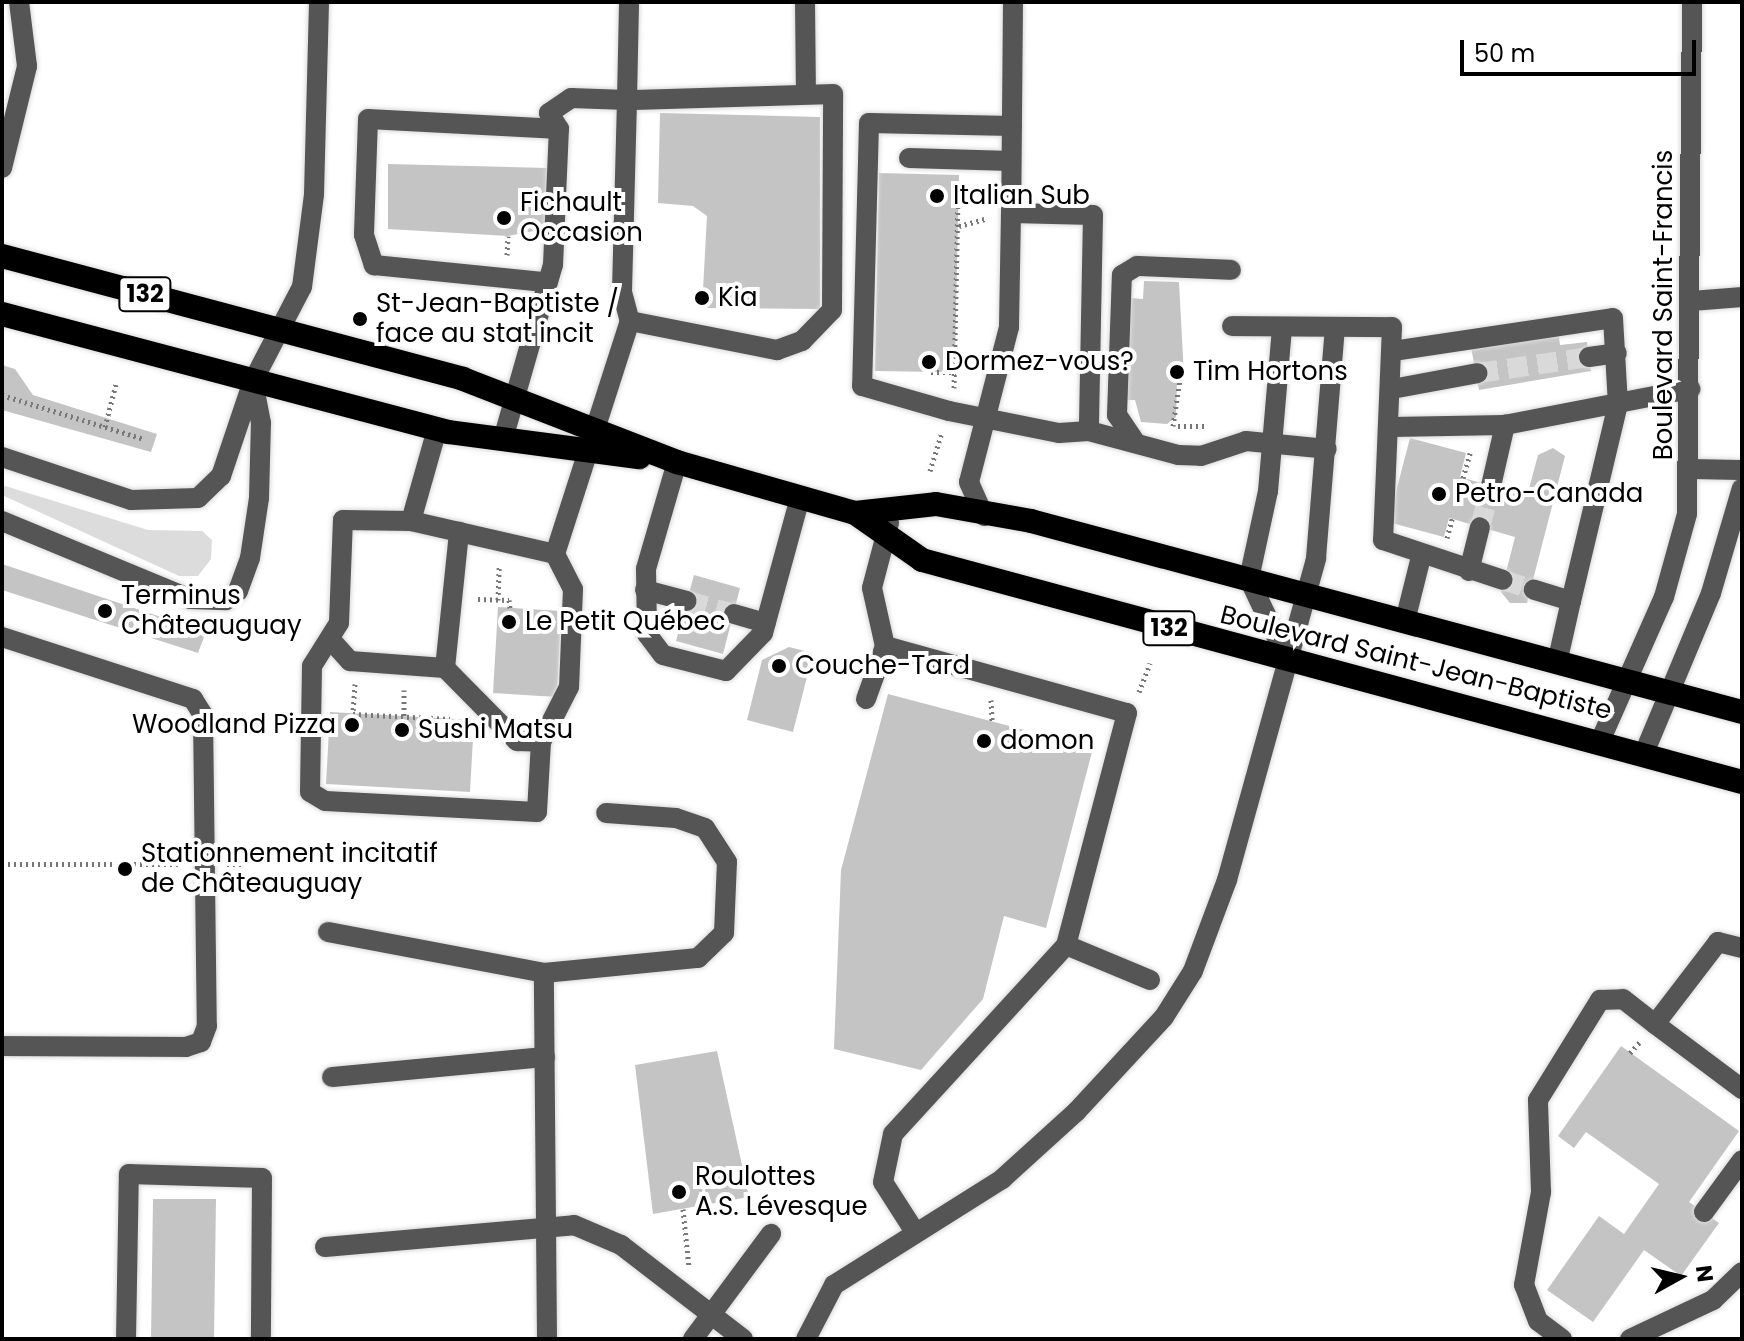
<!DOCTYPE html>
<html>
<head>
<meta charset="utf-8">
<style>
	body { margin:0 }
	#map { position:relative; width:1744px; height:1341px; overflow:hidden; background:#fff; font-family:Poppins,sans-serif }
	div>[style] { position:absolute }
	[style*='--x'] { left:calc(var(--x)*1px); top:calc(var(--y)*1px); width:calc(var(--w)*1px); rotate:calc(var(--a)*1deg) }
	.green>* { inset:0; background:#dcdcdc }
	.building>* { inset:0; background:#c4c4c4 }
	.minor-tunnel>* { height:20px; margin-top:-10px; transform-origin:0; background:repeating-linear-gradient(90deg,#d9d9d9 0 20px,transparent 0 30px) }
	.path>* { height:5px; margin-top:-2.5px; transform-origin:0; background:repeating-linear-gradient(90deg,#777 0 2px,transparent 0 6px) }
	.roads { filter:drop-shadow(0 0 2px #dbdbdb) drop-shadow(0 0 2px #dbdbdb) }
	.minor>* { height:20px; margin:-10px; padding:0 10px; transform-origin:10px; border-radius:10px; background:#555 }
	.highway>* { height:24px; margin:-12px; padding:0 12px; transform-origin:12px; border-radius:12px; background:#000 }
	.dots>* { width:22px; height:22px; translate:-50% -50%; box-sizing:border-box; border:4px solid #fff; border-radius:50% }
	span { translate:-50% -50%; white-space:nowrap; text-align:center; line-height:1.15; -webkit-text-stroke:8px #fff; paint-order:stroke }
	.shield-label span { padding:2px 6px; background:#fff; border:2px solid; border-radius:6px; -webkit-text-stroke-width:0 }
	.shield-label { font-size:24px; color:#000; font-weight:700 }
	.poi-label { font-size:26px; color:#000 }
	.left { translate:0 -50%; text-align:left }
	.right { translate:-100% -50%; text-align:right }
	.street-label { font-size:26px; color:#000 }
	.frame { position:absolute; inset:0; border:4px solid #000; pointer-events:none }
	.north { position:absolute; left:1640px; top:1237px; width:80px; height:80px; -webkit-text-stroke:6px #fff; paint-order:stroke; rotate:82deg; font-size:22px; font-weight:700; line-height:32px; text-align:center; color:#000 }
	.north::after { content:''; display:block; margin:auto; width:28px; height:36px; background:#000; clip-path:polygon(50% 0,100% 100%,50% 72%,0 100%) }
	.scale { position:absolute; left:1460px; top:40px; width:236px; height:36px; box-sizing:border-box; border:4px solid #000; border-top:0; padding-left:10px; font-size:24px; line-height:28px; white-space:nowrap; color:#000; -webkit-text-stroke:6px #fff; paint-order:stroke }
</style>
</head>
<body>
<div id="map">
	<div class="green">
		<div style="clip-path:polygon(2px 485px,148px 530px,202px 531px,212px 540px,211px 559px,198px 576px,179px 576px,2px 495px)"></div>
	</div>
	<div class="building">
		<div style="clip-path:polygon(660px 113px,820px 117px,820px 309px,702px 308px,707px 216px,693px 206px,658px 203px)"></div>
		<div style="clip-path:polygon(388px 164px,548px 168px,545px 229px,508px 236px,388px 229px)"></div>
		<div style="clip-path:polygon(879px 173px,959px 175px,955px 358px,941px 372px,875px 371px)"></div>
		<div style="clip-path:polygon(1144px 281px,1179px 282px,1184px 376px,1177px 382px,1176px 417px,1167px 424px,1141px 422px,1135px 400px,1127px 400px,1131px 298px,1143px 299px)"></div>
		<div style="clip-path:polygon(1558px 331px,1560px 345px,1587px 342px,1591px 371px,1479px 390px,1471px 347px)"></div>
		<div style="clip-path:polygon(2px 365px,15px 369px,33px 395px,157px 434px,151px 452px,2px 410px)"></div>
		<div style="clip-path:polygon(1410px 438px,1466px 453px,1460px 477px,1527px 496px,1538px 455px,1553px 448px,1565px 456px,1527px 603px,1510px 603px,1501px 592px,1515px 537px,1449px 518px,1444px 537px,1388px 522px)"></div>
		<div style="clip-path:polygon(2px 564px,206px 632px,198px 653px,2px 590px)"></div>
		<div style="clip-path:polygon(694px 575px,740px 588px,723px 654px,676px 641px)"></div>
		<div style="clip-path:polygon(498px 607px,561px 611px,557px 697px,493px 693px)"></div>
		<div style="clip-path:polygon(789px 647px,813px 653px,793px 732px,747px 720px,762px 660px)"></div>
		<div style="clip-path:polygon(888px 694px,1093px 748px,1046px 928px,1004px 916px,983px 999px,921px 1070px,834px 1049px,841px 870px)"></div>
		<div style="clip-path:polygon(330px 712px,474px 720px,470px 792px,326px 784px)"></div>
		<div style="clip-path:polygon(1621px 1046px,1739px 1131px,1689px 1202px,1719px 1223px,1681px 1276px,1644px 1250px,1593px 1322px,1547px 1290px,1599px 1216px,1624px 1234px,1659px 1184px,1586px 1132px,1574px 1148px,1558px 1136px)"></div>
		<div style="clip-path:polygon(717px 1051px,749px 1197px,653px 1214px,635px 1065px)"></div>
		<div style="clip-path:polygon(153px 1199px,216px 1199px,214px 1339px,151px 1339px)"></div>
	</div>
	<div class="minor-tunnel">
		<div style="--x:1478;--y:373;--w:112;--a:-8.2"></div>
		<div style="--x:1480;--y:527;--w:42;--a:-75"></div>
		<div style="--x:1503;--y:580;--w:33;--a:18"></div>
		<div style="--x:687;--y:601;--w:49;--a:15.5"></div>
	</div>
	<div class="path">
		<div style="--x:959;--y:226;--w:28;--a:-15"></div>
		<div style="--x:507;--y:255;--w:19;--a:-87"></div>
		<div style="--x:931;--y:372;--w:25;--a:0"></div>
		<div style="--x:954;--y:388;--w:193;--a:-88.8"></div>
		<div style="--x:2;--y:395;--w:149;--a:17.2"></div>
		<div style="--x:1173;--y:426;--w:48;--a:-81.5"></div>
		<div style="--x:1178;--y:426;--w:27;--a:0"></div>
		<div style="--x:105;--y:427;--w:44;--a:-75.7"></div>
		<div style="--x:930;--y:471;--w:41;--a:-72.9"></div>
		<div style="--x:1463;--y:478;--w:26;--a:-74"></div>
		<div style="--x:1447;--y:538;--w:20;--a:-75"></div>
		<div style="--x:478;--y:599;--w:31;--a:2"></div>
		<div style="--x:509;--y:600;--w:8;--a:83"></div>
		<div style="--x:498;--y:600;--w:35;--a:-88"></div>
		<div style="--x:355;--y:684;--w:30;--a:94"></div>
		<div style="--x:353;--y:714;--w:97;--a:3"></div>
		<div style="--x:1139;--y:692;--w:31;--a:-69"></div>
		<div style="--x:991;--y:700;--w:21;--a:87"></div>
		<div style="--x:404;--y:716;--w:26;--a:-90"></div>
		<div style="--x:2;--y:864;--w:179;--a:0"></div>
		<div style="--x:227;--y:864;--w:16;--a:0"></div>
		<div style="--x:1630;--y:1053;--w:15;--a:-48"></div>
		<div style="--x:683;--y:1209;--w:58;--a:84.1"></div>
	</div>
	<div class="roads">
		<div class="minor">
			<div style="--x:805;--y:2;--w:91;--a:89.4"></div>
			<div style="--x:1013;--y:2;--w:211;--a:90.5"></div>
			<div style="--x:1011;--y:213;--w:82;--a:1.4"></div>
			<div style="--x:1093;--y:215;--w:216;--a:91.1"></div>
			<div style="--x:1012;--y:126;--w:143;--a:-178.8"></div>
			<div style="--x:869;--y:123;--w:263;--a:91.5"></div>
			<div style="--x:862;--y:386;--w:91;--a:16"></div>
			<div style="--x:949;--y:411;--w:112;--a:11.3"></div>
			<div style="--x:1059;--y:433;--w:30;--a:-4"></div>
			<div style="--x:1089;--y:431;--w:92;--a:15.1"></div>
			<div style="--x:1178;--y:455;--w:23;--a:2"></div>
			<div style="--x:1201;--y:456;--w:47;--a:-18.4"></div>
			<div style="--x:1246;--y:441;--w:81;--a:5.6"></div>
			<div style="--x:559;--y:129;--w:19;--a:-122"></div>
			<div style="--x:549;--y:113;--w:27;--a:-34"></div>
			<div style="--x:571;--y:98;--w:56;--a:2"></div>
			<div style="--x:627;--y:100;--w:98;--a:-88.8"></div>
			<div style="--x:909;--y:158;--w:102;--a:1.7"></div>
			<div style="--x:2;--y:168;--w:105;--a:-76.2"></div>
			<div style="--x:27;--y:66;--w:64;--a:-97.1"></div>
			<div style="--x:1692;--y:301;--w:50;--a:-4.6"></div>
			<div style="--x:1232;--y:326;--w:160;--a:0.4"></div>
			<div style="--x:1392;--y:327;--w:213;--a:92.4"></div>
			<div style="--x:1383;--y:540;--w:126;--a:18.4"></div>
			<div style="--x:1282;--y:328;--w:164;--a:94.9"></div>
			<div style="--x:1268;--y:491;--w:90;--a:102.2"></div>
			<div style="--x:1249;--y:579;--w:91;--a:64.6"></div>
			<div style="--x:1393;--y:351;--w:222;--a:-8.5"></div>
			<div style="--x:1613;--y:318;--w:86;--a:86.7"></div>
			<div style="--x:1618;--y:404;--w:203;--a:103.4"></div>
			<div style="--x:1571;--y:601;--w:39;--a:-163"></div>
			<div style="--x:1589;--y:357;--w:28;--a:-8"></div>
			<div style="--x:1392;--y:389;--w:87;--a:-10.5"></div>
			<div style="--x:1391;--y:427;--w:114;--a:-1"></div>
			<div style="--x:1505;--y:425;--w:189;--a:-11"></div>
			<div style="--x:503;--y:439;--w:181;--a:-74"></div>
			<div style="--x:553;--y:265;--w:136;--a:-87.5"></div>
			<div style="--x:559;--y:129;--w:191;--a:-177"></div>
			<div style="--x:368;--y:119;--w:116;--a:92"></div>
			<div style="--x:364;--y:235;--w:32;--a:72"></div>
			<div style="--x:374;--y:265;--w:172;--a:5.7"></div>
			<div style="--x:1136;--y:443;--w:34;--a:-124"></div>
			<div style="--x:1117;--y:415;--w:140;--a:-88"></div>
			<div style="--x:1122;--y:275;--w:17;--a:-31"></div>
			<div style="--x:1137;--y:266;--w:94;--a:2.4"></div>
			<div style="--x:2;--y:457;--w:136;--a:18.4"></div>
			<div style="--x:131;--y:500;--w:67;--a:-1.7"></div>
			<div style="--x:198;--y:498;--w:32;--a:-44"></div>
			<div style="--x:221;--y:476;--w:100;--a:-71.4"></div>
			<div style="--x:253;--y:381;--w:106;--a:-62.5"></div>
			<div style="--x:302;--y:287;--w:94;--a:-82.6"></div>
			<div style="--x:314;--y:194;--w:192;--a:-88.5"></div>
			<div style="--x:677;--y:462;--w:111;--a:106.2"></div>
			<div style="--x:646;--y:569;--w:65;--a:89.1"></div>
			<div style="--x:647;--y:634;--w:26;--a:53"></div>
			<div style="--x:663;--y:655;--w:65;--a:14.3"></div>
			<div style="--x:726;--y:671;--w:53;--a:-45.8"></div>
			<div style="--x:763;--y:633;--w:140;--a:-74.7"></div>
			<div style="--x:1690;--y:469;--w:52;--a:1.1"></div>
			<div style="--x:1491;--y:486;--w:63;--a:-77.1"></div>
			<div style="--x:984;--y:516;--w:37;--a:-114"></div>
			<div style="--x:969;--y:482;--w:160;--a:-75.5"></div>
			<div style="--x:1009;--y:327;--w:114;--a:-89"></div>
			<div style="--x:2;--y:521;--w:204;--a:22.5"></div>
			<div style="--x:190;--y:599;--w:36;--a:2"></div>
			<div style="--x:226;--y:600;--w:15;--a:-37"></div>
			<div style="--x:238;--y:591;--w:35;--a:-70"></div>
			<div style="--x:250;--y:558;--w:61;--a:-81.5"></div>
			<div style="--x:259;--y:498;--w:75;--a:-88.5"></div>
			<div style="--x:261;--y:423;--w:43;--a:-100.8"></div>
			<div style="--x:411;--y:521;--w:96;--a:-74.2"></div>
			<div style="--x:889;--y:523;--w:67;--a:104.7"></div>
			<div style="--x:872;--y:588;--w:59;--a:77.4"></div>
			<div style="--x:885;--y:646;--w:251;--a:15.5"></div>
			<div style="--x:1127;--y:713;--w:240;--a:104.7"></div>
			<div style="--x:1066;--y:945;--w:91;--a:22.6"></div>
			<div style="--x:555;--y:554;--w:39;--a:63"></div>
			<div style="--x:573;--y:589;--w:98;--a:92.3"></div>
			<div style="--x:569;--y:687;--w:62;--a:117"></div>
			<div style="--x:541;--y:742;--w:70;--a:93.3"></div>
			<div style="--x:537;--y:812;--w:212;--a:-177"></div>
			<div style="--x:325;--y:801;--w:17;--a:-149"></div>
			<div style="--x:310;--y:792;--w:126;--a:-89.1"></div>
			<div style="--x:312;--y:666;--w:51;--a:-57.9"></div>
			<div style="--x:339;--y:623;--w:103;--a:-87.8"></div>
			<div style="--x:343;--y:520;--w:68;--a:0.8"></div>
			<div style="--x:411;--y:521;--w:148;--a:12.9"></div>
			<div style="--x:555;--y:554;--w:245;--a:-72.2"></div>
			<div style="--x:630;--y:321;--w:150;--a:11.2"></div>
			<div style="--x:777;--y:350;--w:27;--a:-20"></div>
			<div style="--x:802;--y:341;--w:43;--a:-45.9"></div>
			<div style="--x:832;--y:310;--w:216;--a:-89.7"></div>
			<div style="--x:833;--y:94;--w:206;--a:178.3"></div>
			<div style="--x:627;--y:100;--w:192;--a:91.5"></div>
			<div style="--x:622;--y:292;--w:30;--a:75"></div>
			<div style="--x:1469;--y:571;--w:45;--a:-76"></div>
			<div style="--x:645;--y:590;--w:43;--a:14.7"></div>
			<div style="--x:734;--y:614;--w:33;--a:16"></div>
			<div style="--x:1405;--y:621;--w:66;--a:-76"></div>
			<div style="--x:2;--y:637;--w:201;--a:18"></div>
			<div style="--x:193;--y:699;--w:19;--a:58"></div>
			<div style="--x:203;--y:715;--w:311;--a:89.3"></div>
			<div style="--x:207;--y:1026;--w:17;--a:111"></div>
			<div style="--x:201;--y:1042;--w:16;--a:162"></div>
			<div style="--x:186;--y:1047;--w:184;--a:-179.7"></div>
			<div style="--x:330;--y:639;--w:30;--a:48"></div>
			<div style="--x:350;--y:661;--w:95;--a:4.2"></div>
			<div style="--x:445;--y:668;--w:103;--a:45.4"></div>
			<div style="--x:517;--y:741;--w:24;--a:2"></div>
			<div style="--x:1557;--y:663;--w:64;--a:-77.3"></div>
			<div style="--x:445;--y:668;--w:137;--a:-84.1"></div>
			<div style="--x:866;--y:699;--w:56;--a:-70.3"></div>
			<div style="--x:1601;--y:739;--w:155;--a:-66.1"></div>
			<div style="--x:1664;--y:597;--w:86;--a:-74.5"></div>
			<div style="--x:1687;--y:514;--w:512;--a:-89.44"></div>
			<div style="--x:1645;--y:751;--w:171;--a:-67.3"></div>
			<div style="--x:1711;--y:593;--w:109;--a:-73.6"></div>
			<div style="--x:328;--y:932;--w:220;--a:10.7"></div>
			<div style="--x:1742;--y:948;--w:25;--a:-166"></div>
			<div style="--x:1718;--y:942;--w:103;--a:127.5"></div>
			<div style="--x:1655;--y:1024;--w:109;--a:36.8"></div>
			<div style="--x:332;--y:1077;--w:214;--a:-5.4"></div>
			<div style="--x:1704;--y:1212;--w:64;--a:-53.8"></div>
			<div style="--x:915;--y:1232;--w:59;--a:-122.6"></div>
			<div style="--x:883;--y:1182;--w:49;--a:-78.2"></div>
			<div style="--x:893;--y:1134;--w:256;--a:-47.5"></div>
			<div style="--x:325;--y:1247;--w:250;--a:-5"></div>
			<div style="--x:574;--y:1225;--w:51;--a:23.1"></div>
			<div style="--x:621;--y:1245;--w:154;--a:37.6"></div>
			<div style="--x:126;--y:1339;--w:165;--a:-89"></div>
			<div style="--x:129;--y:1174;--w:133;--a:1.7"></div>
			<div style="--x:262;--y:1178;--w:161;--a:90.4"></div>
			<div style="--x:547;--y:1339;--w:366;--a:-90.5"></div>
			<div style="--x:544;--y:973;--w:155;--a:-5.6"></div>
			<div style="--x:698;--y:958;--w:36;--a:-44"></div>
			<div style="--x:724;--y:933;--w:71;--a:-87.6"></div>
			<div style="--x:727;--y:862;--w:40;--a:-122.9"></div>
			<div style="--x:705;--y:828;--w:31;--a:-161"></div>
			<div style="--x:676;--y:818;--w:70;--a:-175.9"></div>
			<div style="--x:693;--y:1339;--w:131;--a:-53.4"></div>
			<div style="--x:806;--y:1339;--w:61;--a:-62.6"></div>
			<div style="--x:834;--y:1285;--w:199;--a:-32.2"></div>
			<div style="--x:1002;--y:1179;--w:100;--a:-42.2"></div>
			<div style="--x:1076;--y:1112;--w:129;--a:-47.2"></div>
			<div style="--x:1164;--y:1017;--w:54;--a:-57.8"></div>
			<div style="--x:1193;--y:971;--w:97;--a:-69.5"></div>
			<div style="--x:1227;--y:880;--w:334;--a:-74.5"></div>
			<div style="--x:1316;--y:558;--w:231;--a:-85.3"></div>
			<div style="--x:1562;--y:1339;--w:30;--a:-143"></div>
			<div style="--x:1538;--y:1321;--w:39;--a:-111"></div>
			<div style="--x:1524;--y:1285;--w:95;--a:-79.6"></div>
			<div style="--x:1541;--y:1192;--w:92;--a:-91.9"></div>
			<div style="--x:1538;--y:1100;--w:118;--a:-58.2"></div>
			<div style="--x:1600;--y:1000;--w:23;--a:-2"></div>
			<div style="--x:1623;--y:999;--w:41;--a:38"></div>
			<div style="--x:1630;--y:1339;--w:92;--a:-25.2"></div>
			<div style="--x:1713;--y:1300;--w:40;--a:-44"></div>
		</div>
		<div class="highway">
			<div style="--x:2;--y:256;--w:477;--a:14.9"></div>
			<div style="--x:463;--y:379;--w:230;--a:21.2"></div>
			<div style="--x:677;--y:462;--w:185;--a:16"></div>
			<div style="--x:855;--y:513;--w:82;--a:35"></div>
			<div style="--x:922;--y:560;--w:850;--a:15.15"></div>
			<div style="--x:2;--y:314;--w:461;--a:14.8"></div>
			<div style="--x:448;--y:432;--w:193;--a:7.5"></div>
			<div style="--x:855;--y:513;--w:81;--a:-6.3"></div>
			<div style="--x:936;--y:504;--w:97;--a:10.1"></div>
			<div style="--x:1031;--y:521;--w:736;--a:15.04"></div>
		</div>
	</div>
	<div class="dots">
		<div style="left:937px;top:196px;background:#000"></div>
		<div style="left:504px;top:218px;background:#000"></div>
		<div style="left:702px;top:298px;background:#000"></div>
		<div style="left:360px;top:319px;background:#000"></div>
		<div style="left:929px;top:362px;background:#000"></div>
		<div style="left:1177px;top:372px;background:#000"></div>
		<div style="left:1439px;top:494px;background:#000"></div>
		<div style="left:105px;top:611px;background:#000"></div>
		<div style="left:509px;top:622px;background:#000"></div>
		<div style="left:779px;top:666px;background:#000"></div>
		<div style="left:352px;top:725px;background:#000"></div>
		<div style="left:402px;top:730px;background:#000"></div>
		<div style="left:984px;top:741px;background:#000"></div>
		<div style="left:125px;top:869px;background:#000"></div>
		<div style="left:679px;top:1192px;background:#000"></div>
	</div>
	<div class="shield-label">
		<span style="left:145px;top:294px">132</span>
		<span style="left:1169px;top:628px">132</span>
	</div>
	<div class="poi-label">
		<span class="left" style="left:953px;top:196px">Italian Sub</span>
		<span class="left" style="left:520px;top:218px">Fichault<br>Occasion</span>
		<span class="left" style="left:718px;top:298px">Kia</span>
		<span class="left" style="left:376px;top:319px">St-Jean-Baptiste /<br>face au stat incit</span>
		<span class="left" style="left:945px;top:362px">Dormez-vous?</span>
		<span class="left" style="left:1193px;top:372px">Tim Hortons</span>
		<span class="left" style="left:1455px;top:494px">Petro-Canada</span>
		<span class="left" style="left:121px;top:611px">Terminus<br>Châteauguay</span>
		<span class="left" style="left:525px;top:622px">Le Petit Québec</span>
		<span class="left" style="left:795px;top:666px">Couche-Tard</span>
		<span class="right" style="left:336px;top:725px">Woodland Pizza</span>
		<span class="left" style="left:418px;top:730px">Sushi Matsu</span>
		<span class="left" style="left:1000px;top:741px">domon</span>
		<span class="left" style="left:141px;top:869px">Stationnement incitatif<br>de Châteauguay</span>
		<span class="left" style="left:695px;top:1192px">Roulottes<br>A.S. Lévesque</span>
	</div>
	<div class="street-label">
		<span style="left:1664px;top:305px;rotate:-90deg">Boulevard Saint-Francis</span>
		<span style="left:1416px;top:663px;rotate:14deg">Boulevard Saint-Jean-Baptiste</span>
	</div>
	<div class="frame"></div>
	<div class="north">N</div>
	<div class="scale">50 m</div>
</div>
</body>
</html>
